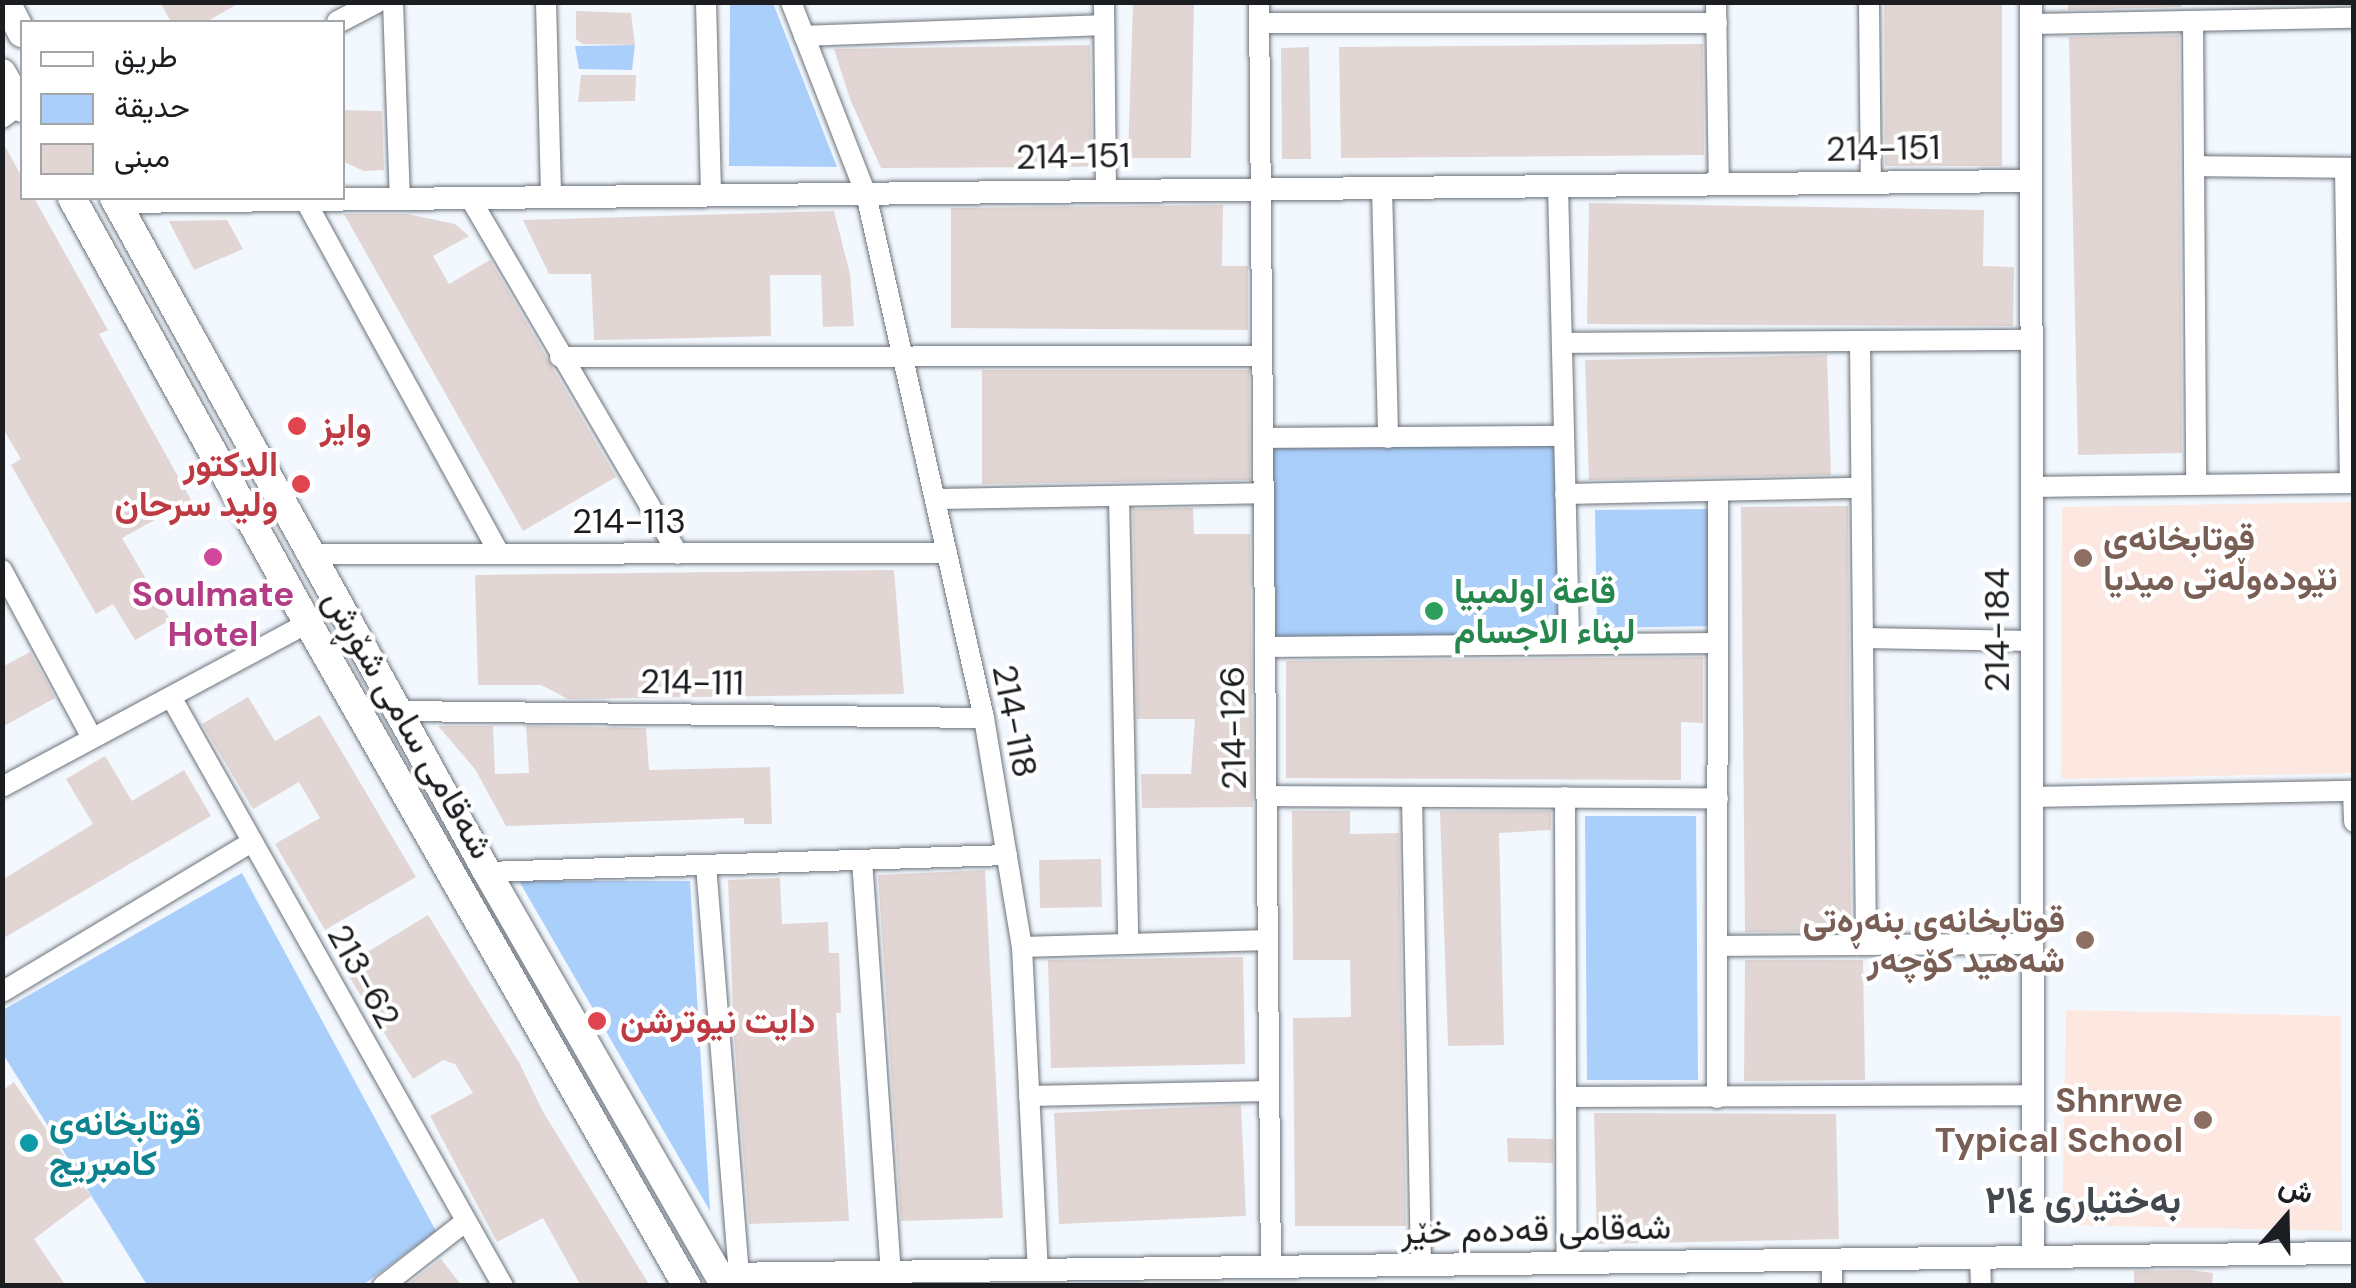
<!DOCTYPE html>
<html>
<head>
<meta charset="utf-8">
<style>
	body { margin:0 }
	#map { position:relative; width:2356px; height:1288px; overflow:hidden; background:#f2f8fe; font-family:"DM Sans",Vazirmatn,sans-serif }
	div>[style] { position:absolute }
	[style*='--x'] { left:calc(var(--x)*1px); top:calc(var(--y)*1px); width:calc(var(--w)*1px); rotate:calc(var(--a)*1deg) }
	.education>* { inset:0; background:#fce8e1 }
	.green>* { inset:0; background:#aacffb }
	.building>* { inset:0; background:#e1d6d3 }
	.roads { filter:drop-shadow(0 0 2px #6d737a) drop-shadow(0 0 2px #6d737a) }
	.minor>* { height:20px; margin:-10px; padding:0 10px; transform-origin:10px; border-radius:10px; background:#fff }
	.tertiary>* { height:22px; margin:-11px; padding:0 11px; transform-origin:11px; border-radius:11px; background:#fff }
	.secondary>* { height:28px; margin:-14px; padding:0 14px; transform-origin:14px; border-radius:14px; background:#fff }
	.dots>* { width:28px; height:28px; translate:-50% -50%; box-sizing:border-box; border:5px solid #fff; border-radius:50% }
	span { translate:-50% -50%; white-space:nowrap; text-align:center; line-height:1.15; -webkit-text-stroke:8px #fff; paint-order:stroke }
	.street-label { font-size:35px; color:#1b1d20 }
	.health-label { font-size:35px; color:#be3a42; font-weight:700 }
	.left { translate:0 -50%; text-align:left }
	.right { translate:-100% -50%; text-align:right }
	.education-label { font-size:35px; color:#785e54; font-weight:700 }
	.leisure-label { font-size:35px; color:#27864d; font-weight:700 }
	.hotel-label { font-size:35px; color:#b23c85; font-weight:700 }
	.culture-label { font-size:35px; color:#0d838f; font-weight:700 }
	.neighbourhood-label { font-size:38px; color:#43484f; font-weight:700 }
	.frame { position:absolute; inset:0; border:5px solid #1b1d20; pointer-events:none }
	.legend { position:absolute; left:20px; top:20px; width:325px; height:180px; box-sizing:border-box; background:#fff; border:2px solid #a4a5a6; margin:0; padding:12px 18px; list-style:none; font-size:30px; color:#1b1d20 }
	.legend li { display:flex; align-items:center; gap:20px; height:50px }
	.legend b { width:50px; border:2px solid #a4a5a6 }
	.north { position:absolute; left:2236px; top:1168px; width:100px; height:100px; -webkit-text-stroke:8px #fff; paint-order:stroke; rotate:20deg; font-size:28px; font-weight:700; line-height:40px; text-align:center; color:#1b1d20 }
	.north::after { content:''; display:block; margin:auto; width:35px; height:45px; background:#1b1d20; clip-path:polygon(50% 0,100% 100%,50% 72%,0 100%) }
</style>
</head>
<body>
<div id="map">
	<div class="education">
		<div style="clip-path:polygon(2353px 502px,2353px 773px,2061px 779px,2062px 507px)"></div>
		<div style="clip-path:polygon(2066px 1010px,2341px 1016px,2342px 1231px,2062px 1225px)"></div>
	</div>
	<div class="green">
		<div style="clip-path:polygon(730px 3px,773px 3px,837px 167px,729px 166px)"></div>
		<div style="clip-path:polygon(635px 45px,632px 70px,579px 69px,575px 46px)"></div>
		<div style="clip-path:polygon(1564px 436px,1569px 644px,1265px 647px,1263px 438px)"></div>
		<div style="clip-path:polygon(1711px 509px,1715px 626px,1597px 628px,1595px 510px)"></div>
		<div style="clip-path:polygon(1585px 816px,1696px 816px,1698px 1080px,1587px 1080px)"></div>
		<div style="clip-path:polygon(242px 873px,436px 1231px,363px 1285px,147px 1285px,3px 1054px,3px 1010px)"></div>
		<div style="clip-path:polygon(519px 881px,690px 881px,710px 1211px)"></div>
	</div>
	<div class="building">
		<div style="clip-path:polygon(160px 2px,241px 2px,206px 22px,171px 22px)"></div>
		<div style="clip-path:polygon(1133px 2px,1194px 2px,1191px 158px,1128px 158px)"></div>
		<div style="clip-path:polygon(1884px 2px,2002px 2px,2002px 166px,1885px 166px)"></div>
		<div style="clip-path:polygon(2068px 2px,2182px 2px,2182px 7px,2068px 10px)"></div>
		<div style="clip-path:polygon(576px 11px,631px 13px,635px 45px,582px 44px,576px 39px)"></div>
		<div style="clip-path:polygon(2179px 35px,2182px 453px,2078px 455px,2069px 37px)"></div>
		<div style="clip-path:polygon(1703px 44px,1704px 155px,1341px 158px,1339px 47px)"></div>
		<div style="clip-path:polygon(1090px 45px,1092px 166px,1071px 167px,881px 168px,850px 99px,834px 49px)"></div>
		<div style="clip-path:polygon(1309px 47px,1311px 159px,1282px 159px,1281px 48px)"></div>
		<div style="clip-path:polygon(581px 75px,636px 75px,635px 101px,578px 102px)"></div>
		<div style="clip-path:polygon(342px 110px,382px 111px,384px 170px,364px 171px,342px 161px)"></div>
		<div style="clip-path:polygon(2px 141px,22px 177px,22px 198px,34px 198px,108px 330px,99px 334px,191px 500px,122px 538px,170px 620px,135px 640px,113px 604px,96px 614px,11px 465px,21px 459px,2px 427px)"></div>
		<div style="clip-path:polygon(1589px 203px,1984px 210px,1983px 266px,2014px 267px,2013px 326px,1587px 324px)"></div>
		<div style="clip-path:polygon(1223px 205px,1222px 266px,1248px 266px,1248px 330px,951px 328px,951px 208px)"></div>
		<div style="clip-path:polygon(834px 211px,850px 274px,854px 326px,823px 327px,821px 275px,770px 275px,771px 336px,653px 339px,594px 340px,591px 274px,549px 274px,523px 220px)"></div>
		<div style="clip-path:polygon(344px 214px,407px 214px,455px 224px,469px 236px,433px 256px,449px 284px,490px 260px,616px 477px,523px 531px)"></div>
		<div style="clip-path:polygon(227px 220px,243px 249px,194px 270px,169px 221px)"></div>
		<div style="clip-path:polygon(1827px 355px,1831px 475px,1589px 480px,1585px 360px)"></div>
		<div style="clip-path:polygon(982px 370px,1249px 370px,1250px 480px,982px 484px)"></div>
		<div style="clip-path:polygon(1848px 506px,1851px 931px,1745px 932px,1741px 507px)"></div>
		<div style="clip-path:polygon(1193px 508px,1194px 534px,1250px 534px,1253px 807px,1142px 808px,1141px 774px,1191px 774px,1195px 719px,1137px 719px,1133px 509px)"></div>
		<div style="clip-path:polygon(894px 570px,904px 694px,568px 699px,541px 685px,478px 685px,475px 575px)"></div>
		<div style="clip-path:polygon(30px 652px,55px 698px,2px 727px,2px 667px)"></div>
		<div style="clip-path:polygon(1703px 657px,1703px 723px,1681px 722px,1681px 780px,1286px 778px,1286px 661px)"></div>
		<div style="clip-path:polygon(248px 697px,275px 741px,320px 715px,416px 877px,325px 930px,275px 844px,320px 818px,299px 782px,253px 809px,202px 724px)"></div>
		<div style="clip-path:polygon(438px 726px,493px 726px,495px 774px,529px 773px,526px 726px,646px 728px,649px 770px,770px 767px,772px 824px,744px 824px,744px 818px,506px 826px,475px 769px)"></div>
		<div style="clip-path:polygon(105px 756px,132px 801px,184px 770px,211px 816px,2px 939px,2px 880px,93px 824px,66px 779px)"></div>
		<div style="clip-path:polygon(1292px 811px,1350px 811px,1350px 834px,1399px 833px,1406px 1226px,1295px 1226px,1293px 1018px,1351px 1017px,1350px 960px,1293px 960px)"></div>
		<div style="clip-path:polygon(1440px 811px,1551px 811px,1551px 830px,1499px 833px,1504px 1045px,1448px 1046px)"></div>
		<div style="clip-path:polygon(1101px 859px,1102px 907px,1040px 908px,1039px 860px)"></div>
		<div style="clip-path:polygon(985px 870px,1003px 1218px,901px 1221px,878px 875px)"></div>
		<div style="clip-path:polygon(780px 878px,782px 924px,828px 922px,829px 953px,839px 953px,841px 1013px,836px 1013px,849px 1221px,749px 1224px,734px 1036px,728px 880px)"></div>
		<div style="clip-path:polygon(428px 915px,520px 1064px,542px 1110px,650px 1286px,581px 1286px,543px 1218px,497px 1242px,430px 1116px,473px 1093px,455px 1064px,443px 1060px,413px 1079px,343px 967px)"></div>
		<div style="clip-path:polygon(1243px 957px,1245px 1064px,1051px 1068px,1048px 960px)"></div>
		<div style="clip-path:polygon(1745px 960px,1863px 960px,1865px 1080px,1744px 1081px)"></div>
		<div style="clip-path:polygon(14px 1082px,91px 1196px,34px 1239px,66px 1286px,2px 1286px,2px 1091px)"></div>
		<div style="clip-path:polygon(1241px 1105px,1246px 1216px,1059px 1224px,1054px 1113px)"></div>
		<div style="clip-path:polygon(1594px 1113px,1836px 1114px,1839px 1239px,1597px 1244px)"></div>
		<div style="clip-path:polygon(1507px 1138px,1553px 1139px,1553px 1163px,1508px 1162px)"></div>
		<div style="clip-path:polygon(441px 1259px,462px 1286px,406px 1286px,408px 1284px)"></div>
		<div style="clip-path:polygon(2189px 1270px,2213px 1273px,2212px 1286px,2134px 1286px,2134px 1271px)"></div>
	</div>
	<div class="roads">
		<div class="minor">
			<div style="--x:393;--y:2;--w:197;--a:88"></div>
			<div style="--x:546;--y:2;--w:195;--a:88.5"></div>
			<div style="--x:706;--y:2;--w:193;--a:88.5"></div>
			<div style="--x:791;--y:2;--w:206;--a:68.7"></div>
			<div style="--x:866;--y:194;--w:537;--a:77.31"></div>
			<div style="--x:984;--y:718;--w:232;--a:80.6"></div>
			<div style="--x:1022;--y:947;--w:323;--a:87.2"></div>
			<div style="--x:1104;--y:2;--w:189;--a:89.4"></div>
			<div style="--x:1259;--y:2;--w:1265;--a:89.46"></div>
			<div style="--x:1716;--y:2;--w:183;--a:89.1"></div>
			<div style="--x:1869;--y:2;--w:181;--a:89.4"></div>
			<div style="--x:2193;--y:21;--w:464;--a:89.6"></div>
			<div style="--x:1259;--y:23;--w:458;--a:0"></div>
			<div style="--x:2031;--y:24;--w:323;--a:-1.1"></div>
			<div style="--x:804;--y:36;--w:300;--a:-2.1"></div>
			<div style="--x:2;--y:118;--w:24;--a:-36"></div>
			<div style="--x:2194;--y:166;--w:160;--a:0.7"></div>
			<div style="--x:2345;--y:168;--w:315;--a:89.1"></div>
			<div style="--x:1558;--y:186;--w:458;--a:88.6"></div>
			<div style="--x:1382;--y:188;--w:250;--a:88.6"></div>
			<div style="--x:470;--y:198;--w:412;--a:59.7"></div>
			<div style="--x:305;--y:200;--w:404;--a:61.2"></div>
			<div style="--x:1860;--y:341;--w:604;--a:89.43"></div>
			<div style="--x:1562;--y:343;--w:469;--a:-0.4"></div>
			<div style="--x:560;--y:357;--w:702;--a:-0.08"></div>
			<div style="--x:1263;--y:438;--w:301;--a:-0.4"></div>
			<div style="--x:2032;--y:487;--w:322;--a:-0.7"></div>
			<div style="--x:1565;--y:494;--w:296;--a:-1.2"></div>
			<div style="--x:1119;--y:498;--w:443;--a:88.8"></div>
			<div style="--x:936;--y:499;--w:328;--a:-1"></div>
			<div style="--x:310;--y:554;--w:637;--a:-0.09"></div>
			<div style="--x:2;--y:570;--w:188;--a:61.8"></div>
			<div style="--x:1863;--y:638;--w:169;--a:1"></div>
			<div style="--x:1265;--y:647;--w:453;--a:-0.5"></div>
			<div style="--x:171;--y:697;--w:676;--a:60.59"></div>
			<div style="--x:400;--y:711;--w:584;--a:0.69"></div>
			<div style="--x:2;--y:787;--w:347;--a:-28.2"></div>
			<div style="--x:2353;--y:791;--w:31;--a:88"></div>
			<div style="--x:1267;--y:796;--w:451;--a:0.3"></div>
			<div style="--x:1412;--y:797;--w:468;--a:88.9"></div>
			<div style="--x:1565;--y:797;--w:466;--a:89.8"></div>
			<div style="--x:2032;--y:797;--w:322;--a:-1.1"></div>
			<div style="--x:862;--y:860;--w:413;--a:86"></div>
			<div style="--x:706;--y:865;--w:410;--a:85.4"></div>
			<div style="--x:487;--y:872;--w:520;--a:-1.87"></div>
			<div style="--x:1717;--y:946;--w:316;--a:-0.4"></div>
			<div style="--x:1022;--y:947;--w:246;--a:-1.6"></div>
			<div style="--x:2;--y:992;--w:292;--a:-31"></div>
			<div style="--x:1029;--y:1096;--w:240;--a:-1.2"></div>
			<div style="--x:1566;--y:1097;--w:467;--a:-0.2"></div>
			<div style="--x:1717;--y:1098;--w:607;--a:-89.91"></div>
			<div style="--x:1980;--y:1258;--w:28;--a:88"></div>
			<div style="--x:1832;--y:1260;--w:26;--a:90"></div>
			<div style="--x:383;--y:1286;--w:104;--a:-38"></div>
		</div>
		<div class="tertiary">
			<div style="--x:2031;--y:2;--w:1255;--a:89.91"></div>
			<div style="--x:338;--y:22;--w:43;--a:-27.8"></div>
			<div style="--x:116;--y:202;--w:1915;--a:-0.63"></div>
			<div style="--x:719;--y:1274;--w:1635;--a:-0.74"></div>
		</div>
		<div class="secondary">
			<div style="--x:6;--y:2;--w:35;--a:63"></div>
			<div style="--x:2;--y:73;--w:40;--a:60.3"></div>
			<div style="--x:72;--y:198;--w:486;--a:61"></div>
			<div style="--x:308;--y:623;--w:764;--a:60.25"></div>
			<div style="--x:114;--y:198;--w:770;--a:61.04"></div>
			<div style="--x:487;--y:872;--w:478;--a:60.1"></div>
		</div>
	</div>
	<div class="dots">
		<div style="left:297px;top:426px;background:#e0444e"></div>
		<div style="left:301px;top:484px;background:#e0444e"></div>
		<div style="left:213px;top:557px;background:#d1479c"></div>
		<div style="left:2083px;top:558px;background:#8d6e63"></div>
		<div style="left:1434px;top:611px;background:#2e9e5b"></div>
		<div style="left:2085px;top:940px;background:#8d6e63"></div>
		<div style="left:597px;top:1021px;background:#e0444e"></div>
		<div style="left:2203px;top:1120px;background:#8d6e63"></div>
		<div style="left:29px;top:1143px;background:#0f9aa8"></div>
	</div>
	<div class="street-label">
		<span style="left:1883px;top:148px;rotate:-1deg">214-151</span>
		<span style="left:1073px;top:156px;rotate:-1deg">214-151</span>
		<span style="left:629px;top:521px">214-113</span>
		<span style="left:1997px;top:630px;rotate:-90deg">214-184</span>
		<span style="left:692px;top:682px;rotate:1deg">214-111</span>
		<span style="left:1015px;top:721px;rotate:79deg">214-118</span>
		<span style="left:409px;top:724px;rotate:60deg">شەقامی سامی شۆڕش</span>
		<span style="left:1233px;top:728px;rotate:-91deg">214-126</span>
		<span style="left:364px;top:976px;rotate:61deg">213-62</span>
		<span style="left:1536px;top:1229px;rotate:-1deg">شەقامی قەدەم خێر</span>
	</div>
	<div class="health-label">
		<span class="left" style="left:320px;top:426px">وايز</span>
		<span class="right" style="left:278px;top:484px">الدكتور<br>وليد سرحان</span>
		<span class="left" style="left:620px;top:1021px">دايت نيوترشن</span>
	</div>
	<div class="education-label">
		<span class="left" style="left:2103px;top:558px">قوتابخانەی<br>نێودەوڵەتی میدیا</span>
		<span class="right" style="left:2065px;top:940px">قوتابخانەی بنەڕەتی<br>شەهید کۆچەر</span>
		<span class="right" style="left:2183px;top:1120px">Shnrwe<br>Typical School</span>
	</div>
	<div class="leisure-label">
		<span class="left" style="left:1454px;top:611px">قاعة اولمبيا<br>لبناء الاجسام</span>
	</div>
	<div class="hotel-label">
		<span style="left:213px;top:614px">Soulmate<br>Hotel</span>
	</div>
	<div class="culture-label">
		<span class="left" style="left:49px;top:1143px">قوتابخانەی<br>کامبریج</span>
	</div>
	<div class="neighbourhood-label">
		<span style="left:2083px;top:1201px">بەختیاری ٢١٤</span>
	</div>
	<div class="frame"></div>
	<ul class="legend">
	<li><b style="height:12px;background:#fff"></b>طريق</li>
	<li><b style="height:28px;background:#aacffb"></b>حديقة</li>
	<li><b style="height:28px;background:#e1d6d3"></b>مبنى</li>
	</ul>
	<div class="north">ش</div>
</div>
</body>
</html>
